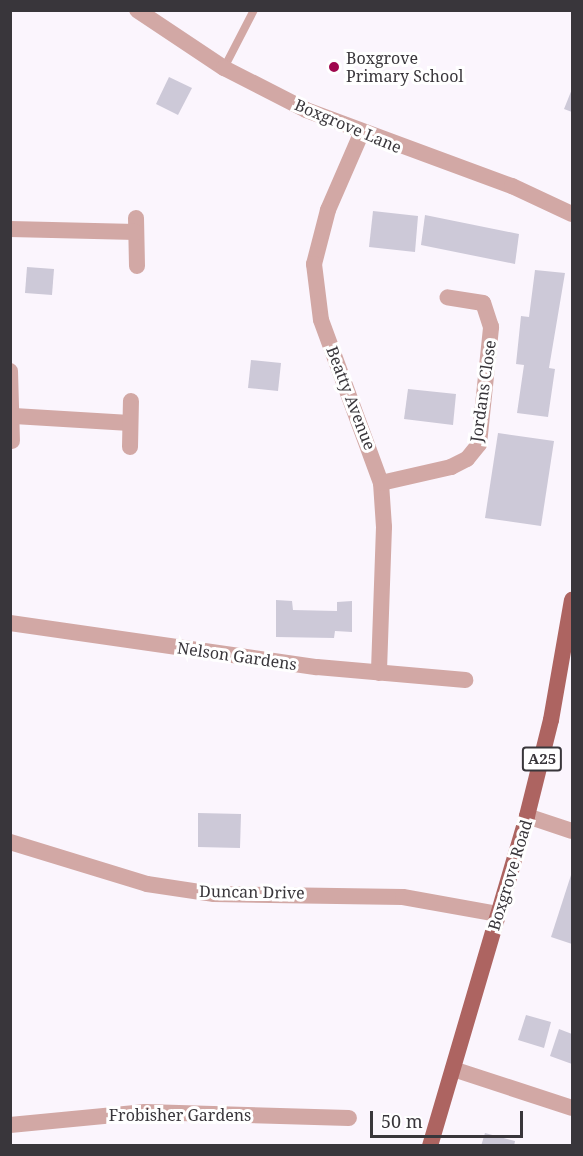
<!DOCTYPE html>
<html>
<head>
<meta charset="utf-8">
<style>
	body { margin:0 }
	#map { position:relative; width:583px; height:1156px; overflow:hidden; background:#fbf5fd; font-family:"Noto Serif",serif }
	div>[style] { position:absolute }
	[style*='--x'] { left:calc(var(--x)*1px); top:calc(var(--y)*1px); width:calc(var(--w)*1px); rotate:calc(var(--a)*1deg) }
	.building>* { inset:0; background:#cdc9d8 }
	.service>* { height:8px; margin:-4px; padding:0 4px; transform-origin:4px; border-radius:4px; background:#d2a8a5 }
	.minor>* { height:16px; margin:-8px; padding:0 8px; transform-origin:8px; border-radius:8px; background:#d2a8a5 }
	.primary>* { height:16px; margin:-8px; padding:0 8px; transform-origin:8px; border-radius:8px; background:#ad6461 }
	.dots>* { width:16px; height:16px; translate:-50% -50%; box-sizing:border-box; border:3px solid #fff; border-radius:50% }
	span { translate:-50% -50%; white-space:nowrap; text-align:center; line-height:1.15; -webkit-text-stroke:6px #fff; paint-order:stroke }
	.shield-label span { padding:2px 4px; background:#fff; border:2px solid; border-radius:4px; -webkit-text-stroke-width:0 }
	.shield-label { font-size:15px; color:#39363b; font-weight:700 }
	.poi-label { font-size:16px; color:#39363b }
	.left { translate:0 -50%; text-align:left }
	.street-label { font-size:16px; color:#39363b }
	.frame { position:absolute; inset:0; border:12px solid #39363b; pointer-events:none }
	.scale { position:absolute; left:370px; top:1111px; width:153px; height:27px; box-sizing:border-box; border:3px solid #39363b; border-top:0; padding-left:8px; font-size:18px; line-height:21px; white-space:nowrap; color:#39363b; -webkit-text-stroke:4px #fff; paint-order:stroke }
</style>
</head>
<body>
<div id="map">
	<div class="building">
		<div style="clip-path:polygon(169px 77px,192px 88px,178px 115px,156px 104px)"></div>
		<div style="clip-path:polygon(572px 89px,572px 112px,564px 109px)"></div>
		<div style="clip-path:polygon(373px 211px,418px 216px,415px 252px,369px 247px)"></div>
		<div style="clip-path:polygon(425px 215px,519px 234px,515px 264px,421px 245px)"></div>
		<div style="clip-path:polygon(27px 267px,54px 269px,52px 295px,25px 293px)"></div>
		<div style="clip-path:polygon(535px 270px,565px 273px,549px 368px,555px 369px,548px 417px,517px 413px,524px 365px,516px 364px,521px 316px,529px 317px)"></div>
		<div style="clip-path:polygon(251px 360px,281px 363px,278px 391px,248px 388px)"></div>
		<div style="clip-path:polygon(408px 389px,456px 394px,453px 425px,404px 419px)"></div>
		<div style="clip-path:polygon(498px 433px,554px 441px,541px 526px,485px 518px)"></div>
		<div style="clip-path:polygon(276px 600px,292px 601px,293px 610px,337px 611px,337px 602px,352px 601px,352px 632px,335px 631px,334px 638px,276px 637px)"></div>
		<div style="clip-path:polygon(198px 813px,241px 814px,240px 848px,198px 847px)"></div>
		<div style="clip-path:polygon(572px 872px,572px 944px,551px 937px)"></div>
		<div style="clip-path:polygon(526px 1015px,551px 1022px,544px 1048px,518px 1040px)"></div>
		<div style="clip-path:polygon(559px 1029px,572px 1034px,572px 1064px,550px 1056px)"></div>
		<div style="clip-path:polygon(485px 1133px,515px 1141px,514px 1146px,481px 1146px)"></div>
	</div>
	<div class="service">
		<div style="--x:224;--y:68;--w:65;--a:-62.7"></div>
	</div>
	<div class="minor">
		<div style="--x:137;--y:10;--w:105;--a:33.7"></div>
		<div style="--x:224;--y:68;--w:92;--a:27.1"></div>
		<div style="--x:306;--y:110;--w:220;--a:20.3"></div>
		<div style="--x:512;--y:186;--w:66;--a:25"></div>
		<div style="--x:361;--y:134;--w:83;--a:113.5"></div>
		<div style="--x:328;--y:210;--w:56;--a:104.5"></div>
		<div style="--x:314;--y:264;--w:56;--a:82.9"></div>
		<div style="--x:321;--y:320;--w:174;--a:69.8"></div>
		<div style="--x:381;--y:483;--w:44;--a:86.1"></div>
		<div style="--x:384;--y:527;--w:146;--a:92"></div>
		<div style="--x:136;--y:218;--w:48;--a:88.8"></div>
		<div style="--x:10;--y:229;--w:126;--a:1.4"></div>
		<div style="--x:10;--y:371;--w:70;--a:88.4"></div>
		<div style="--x:14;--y:416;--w:116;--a:3.5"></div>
		<div style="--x:130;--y:447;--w:46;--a:-88.8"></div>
		<div style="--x:381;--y:483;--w:72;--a:-12.9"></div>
		<div style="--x:451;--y:467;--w:18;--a:-27"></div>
		<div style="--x:467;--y:459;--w:19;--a:-51"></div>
		<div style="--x:479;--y:444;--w:118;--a:-84.1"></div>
		<div style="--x:491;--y:327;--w:25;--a:-108"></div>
		<div style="--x:483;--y:303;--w:36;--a:-171"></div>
		<div style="--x:10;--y:623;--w:310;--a:8.2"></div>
		<div style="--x:317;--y:667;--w:149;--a:5"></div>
		<div style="--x:527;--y:816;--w:47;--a:18.4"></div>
		<div style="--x:10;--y:842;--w:143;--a:17"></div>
		<div style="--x:147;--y:884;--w:68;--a:8.5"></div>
		<div style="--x:214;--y:894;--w:189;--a:0.9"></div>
		<div style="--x:403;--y:897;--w:97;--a:10.1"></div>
		<div style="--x:453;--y:1069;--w:125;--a:18.1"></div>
		<div style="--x:10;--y:1125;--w:136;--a:-5.5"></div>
		<div style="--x:145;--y:1112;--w:204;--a:1.7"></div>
	</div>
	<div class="primary">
		<div style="--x:430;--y:1146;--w:344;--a:-73.6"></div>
		<div style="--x:527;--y:816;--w:99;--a:-76"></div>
		<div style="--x:551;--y:720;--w:122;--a:-80.1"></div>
	</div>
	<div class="dots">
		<div style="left:334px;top:67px;background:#9f074e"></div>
	</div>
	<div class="shield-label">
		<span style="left:542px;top:759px">A25</span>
	</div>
	<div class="poi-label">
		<span class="left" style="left:346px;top:67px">Boxgrove<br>Primary School</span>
	</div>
	<div class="street-label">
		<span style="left:348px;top:126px;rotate:23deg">Boxgrove Lane</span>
		<span style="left:483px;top:391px;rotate:-82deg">Jordans Close</span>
		<span style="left:351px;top:398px;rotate:69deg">Beatty Avenue</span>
		<span style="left:237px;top:656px;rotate:8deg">Nelson Gardens</span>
		<span style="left:510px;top:875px;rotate:-73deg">Boxgrove Road</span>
		<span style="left:252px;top:892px;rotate:1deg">Duncan Drive</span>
		<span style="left:180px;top:1115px">Frobisher Gardens</span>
	</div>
	<div class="frame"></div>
	<div class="scale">50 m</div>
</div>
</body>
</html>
